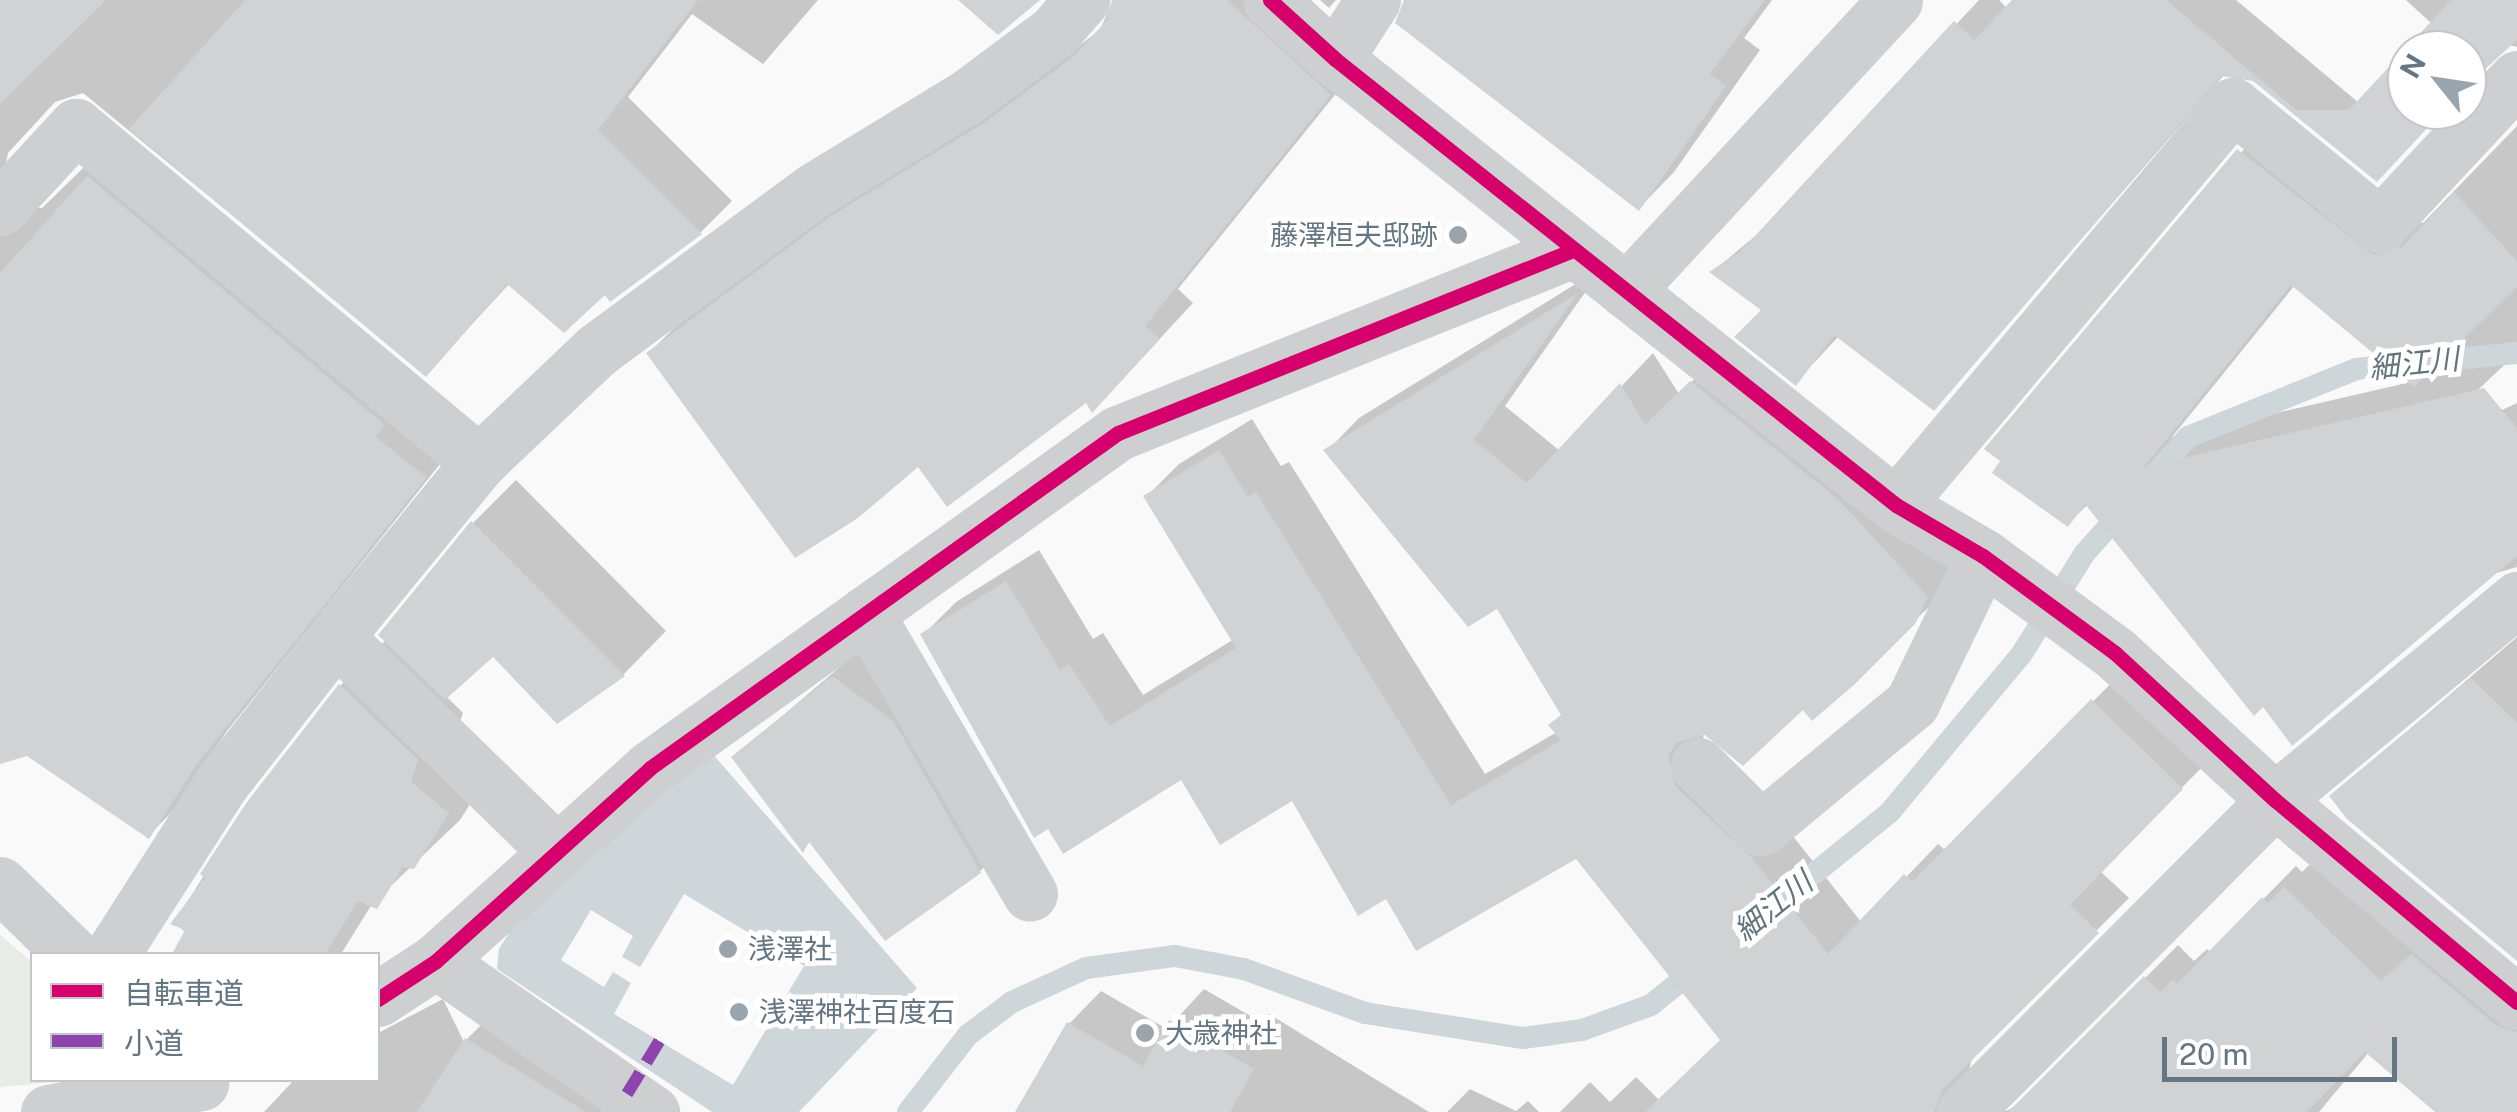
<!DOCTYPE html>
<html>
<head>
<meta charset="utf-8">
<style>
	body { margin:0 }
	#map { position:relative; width:2517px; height:1112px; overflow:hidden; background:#f9f9f9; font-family:"Public Sans","Noto Sans JP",sans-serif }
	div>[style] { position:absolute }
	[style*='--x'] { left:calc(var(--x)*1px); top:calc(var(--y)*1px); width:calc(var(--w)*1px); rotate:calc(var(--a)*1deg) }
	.green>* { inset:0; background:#e8ebe6 }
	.water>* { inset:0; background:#ced6d9 }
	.shadow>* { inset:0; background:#0003 }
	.stream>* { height:22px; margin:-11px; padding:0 11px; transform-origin:11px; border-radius:11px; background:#ced6d9 }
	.building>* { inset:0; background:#d0d2d3 }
	.minor>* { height:55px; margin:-27.5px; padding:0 27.5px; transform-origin:27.5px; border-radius:27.5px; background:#cecfd0 }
	.quiet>* { height:12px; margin-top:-6px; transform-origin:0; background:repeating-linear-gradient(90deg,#8e44ad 0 25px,transparent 0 37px) }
	.cycleway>* { height:15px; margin:-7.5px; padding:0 7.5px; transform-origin:7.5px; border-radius:7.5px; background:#d6006c }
	.dots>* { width:28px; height:28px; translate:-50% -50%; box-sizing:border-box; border:5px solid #fff; border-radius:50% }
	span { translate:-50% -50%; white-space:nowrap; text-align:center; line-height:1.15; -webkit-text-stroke:10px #fff; paint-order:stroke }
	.poi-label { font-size:28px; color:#657683 }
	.right { translate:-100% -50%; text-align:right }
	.left { translate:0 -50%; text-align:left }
	.water-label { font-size:30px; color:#60757c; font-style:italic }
	.legend { position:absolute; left:30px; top:952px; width:350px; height:130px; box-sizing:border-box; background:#fff; border:2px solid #c1c8cd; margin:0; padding:12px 18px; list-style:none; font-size:30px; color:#657683 }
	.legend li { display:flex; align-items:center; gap:20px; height:50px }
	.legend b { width:50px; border:2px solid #c1c8cd }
	.north { position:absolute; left:2387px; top:30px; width:100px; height:100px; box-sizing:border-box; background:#fff; border:2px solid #c1c8cd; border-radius:50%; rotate:300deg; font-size:28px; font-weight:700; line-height:40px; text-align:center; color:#657683 }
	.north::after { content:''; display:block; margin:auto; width:35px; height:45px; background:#99a4ac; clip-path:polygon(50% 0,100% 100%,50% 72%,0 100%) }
	.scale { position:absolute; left:2162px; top:1037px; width:235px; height:45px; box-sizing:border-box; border:5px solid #657683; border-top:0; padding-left:12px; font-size:30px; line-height:35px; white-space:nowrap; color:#657683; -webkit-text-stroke:8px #fff; paint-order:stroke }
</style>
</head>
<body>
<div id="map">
	<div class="green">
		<div style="clip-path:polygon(0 935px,32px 962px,32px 1080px,78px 1080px,0 1087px)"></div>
	</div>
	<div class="water">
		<div style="clip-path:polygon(evenodd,710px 751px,917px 988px,799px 1112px,712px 1112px,497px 969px,499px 949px,517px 920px,710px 751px,684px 894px,804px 966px,733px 1085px,614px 1014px,631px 983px,613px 972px,604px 987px,561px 960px,591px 910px,633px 936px,622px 957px,640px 967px,684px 894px)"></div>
	</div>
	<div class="shadow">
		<div style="clip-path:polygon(0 0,818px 0,763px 64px,692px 14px,628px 97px,732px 201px,701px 232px,610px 298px,605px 291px,510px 283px,426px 374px,83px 93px,55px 102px,8px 153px,1px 186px,24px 208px,42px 208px,112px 140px,456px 444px,227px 731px,179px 805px,148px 836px,27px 753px,0 762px)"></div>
		<div style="clip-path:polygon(1113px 0,1302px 0,1364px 59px,1178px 289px,1193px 303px,1127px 374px,1087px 399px,918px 464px,649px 353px,684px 318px,870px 181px,1025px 86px,1100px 30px)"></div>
		<div style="clip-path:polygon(1320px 0,1336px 0,1329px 8px)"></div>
		<div style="clip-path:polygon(1407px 0,1772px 0,1744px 38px,1760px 50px,1674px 172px,1639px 208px)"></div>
		<div style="clip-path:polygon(1979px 0,1999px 0,2008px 9px,2016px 0,2236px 0,2359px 103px,2407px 51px,2407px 110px,2443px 110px,2377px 179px,2254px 78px,2225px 74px,1934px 408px,1839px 336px,1796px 382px,1765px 310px,1712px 272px,1771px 223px)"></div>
		<div style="clip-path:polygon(2406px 0,2517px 0,2517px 47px,2508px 45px,2467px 85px,2467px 50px,2408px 50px,2432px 24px)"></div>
		<div style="clip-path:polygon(evenodd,2271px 118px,2393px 217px,2423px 223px,2517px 126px,2517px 353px,2412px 452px,2517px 403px,2517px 567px,2496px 573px,2263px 703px,2088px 504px,2068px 524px,1988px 448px,2271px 118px,2295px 285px,2411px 382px,2172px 437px,2295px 285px)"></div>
		<div style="clip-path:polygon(1603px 267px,1505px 406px,1560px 451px,1653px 353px,1679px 394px,1724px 350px,1959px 564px,1947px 589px,1854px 681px,1803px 707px,1701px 728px,1708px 754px,1784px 825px,1862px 923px,1938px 844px,1946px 851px,2125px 669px,2214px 755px,2100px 871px,2129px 898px,1973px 1055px,1965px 1085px,1975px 1103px,2006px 1111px,2021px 1103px,2178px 945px,2194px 961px,2207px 949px,2211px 952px,2296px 866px,2302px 872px,2318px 856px,2517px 983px,2517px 1112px,2439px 1112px,2369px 1052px,2319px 1112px,1560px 1112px,1590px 1082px,1610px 1102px,1636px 1077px,1659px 1100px,1723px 1039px,1577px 856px,1182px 777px,923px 635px,956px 602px,1039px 550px,1093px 639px,1103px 633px,1143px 695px,1234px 639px,1146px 497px,1179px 464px,1252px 419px,1281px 466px,1289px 462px,1485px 774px,1557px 732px,1563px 714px,1498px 606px,1327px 451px,1359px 418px)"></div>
		<div style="clip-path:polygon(516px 480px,666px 631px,623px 675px,493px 654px,446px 696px,463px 713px,456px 734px,494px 766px,460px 820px,372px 904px,341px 954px,213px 954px,174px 923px,249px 804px,341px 685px,387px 639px,473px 523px)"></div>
		<div style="clip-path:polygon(2517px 637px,2517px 958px,2332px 796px)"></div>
		<div style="clip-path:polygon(869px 642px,1015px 835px,980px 871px,885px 938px,811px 841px,803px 849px,734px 757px)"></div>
		<div style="clip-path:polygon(1204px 989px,1261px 1022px,1269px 1014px,1429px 1112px,1023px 1112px,1069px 1024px,1101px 991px,1167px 1029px)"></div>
		<div style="clip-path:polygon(443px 999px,464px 1042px,500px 1006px,672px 1112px,264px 1112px,294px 1080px,378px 1080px,378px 1033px)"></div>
		<div style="clip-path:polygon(1470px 1089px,1516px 1111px,1528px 1101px,1539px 1112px,1447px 1112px)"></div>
	</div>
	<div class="stream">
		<div style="--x:2146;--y:484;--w:63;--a:-48.2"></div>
		<div style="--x:2188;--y:437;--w:181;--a:-22"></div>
		<div style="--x:2356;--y:369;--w:162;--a:-5.7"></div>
		<div style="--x:1763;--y:915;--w:164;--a:-39"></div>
		<div style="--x:1890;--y:812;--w:204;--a:-50.2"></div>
		<div style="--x:2021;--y:655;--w:119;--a:-58"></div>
		<div style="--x:2084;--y:554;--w:62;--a:-48.3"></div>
		<div style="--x:908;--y:1112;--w:98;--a:-52.1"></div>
		<div style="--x:968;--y:1035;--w:55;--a:-36.9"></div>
		<div style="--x:1012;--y:1002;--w:81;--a:-24.7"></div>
		<div style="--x:1086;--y:968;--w:90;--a:-7.7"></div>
		<div style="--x:1175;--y:956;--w:70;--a:10.7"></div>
		<div style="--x:1244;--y:969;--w:129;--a:20"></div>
		<div style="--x:1365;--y:1013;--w:160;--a:9"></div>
		<div style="--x:1523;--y:1038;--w:60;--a:-7.7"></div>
		<div style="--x:1582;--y:1030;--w:73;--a:-19.9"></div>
		<div style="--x:1651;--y:1005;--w:62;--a:-39.1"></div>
	</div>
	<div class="building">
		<div style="clip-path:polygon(0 0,106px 0,0 104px)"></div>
		<div style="clip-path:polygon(245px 0,698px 0,598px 130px,702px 234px,610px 302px,605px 295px,564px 333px,507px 284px,426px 377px,129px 129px)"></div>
		<div style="clip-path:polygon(958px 0,1040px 0,998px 35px)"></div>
		<div style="clip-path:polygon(1112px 0,1227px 0,1331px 95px,1145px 326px,1160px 339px,1092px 413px,1086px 403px,947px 507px,918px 467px,858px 518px,795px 558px,646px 353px,831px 216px,984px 123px,1073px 57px,1106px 21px)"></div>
		<div style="clip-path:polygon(1404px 0,1765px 0,1710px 74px,1726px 86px,1639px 211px,1395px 23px)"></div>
		<div style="clip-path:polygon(2012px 0,2166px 0,2296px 110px,2349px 110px,2451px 0,2517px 0,2517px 40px,2467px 86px,2467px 50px,2407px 50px,2407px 110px,2444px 110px,2377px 182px,2253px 81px,2221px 76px,1934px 411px,1834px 335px,1796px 386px,1734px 337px,1761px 310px,1709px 272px,1741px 251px,1954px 21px,1974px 40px)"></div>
		<div style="clip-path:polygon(2237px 149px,2373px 255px,2402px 247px,2454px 192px,2517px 261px,2517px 287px,2414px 387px,2291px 285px,2144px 467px,2484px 388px,2517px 428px,2517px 556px,2292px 746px,2263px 707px,2254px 716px,2085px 504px,2068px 527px,1992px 473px,2000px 461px,1984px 449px)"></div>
		<div style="clip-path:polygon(87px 176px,385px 425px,375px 437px,427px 477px,196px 765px,149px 839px,27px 756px,0 764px,0 273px)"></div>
		<div style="clip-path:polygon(1578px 293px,1474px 440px,1527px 483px,1620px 383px,1645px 425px,1690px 381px,1838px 499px,1928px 597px,1915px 624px,1855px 684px,1812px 721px,1803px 710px,1743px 766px,1705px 735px,1677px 742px,1668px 756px,1676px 787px,1752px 858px,1828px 954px,1904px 874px,1912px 882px,2091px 699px,2183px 789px,2070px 905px,2099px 933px,1942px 1090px,1934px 1112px,1645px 1112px,1720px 1040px,1576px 859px,1416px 951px,1386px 899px,1358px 916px,1292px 801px,1220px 845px,1181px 780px,1063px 854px,1048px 829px,1034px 838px,920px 634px,1006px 581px,1060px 670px,1069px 664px,1110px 726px,1236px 648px,1143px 496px,1219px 450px,1248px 497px,1256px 492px,1451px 805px,1561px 740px,1548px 725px,1561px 715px,1497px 609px,1468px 627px,1323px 450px)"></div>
		<div style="clip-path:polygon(471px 521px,625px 676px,557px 724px,493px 657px,445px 700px,378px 635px)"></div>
		<div style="clip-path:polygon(832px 676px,894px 722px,981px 873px,885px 941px,809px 842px,803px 853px,731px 757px)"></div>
		<div style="clip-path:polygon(2471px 678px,2517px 723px,2517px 961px,2347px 819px,2329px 796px)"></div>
		<div style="clip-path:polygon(339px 684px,418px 760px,411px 782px,449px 813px,414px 869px,403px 867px,377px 909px,358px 901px,325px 954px,172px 954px,185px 930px,170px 924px,205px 878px,200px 874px,247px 802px)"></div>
		<div style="clip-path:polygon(2284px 887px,2381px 981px,2411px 954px,2497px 1026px,2517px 1032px,2517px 1112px,2435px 1112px,2365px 1052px,2307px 1112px,2008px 1112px,2144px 976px,2161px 992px,2173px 979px,2177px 984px,2262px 897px,2268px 903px)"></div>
		<div style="clip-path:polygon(1169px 1020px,1254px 1069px,1230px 1112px,1015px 1112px,1067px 1022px,1143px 1066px)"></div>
		<div style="clip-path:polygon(465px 1038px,586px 1112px,417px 1112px)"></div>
	</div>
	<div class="minor">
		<div style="--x:1270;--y:0;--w:88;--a:42.2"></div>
		<div style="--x:1335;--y:59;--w:717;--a:38.49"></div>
		<div style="--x:1896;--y:505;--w:101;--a:30.4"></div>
		<div style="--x:1983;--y:556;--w:164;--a:36.3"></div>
		<div style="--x:2115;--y:653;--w:217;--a:42.6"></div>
		<div style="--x:2275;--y:800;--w:315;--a:39.9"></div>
		<div style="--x:1335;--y:59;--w:70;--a:-57.2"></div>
		<div style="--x:0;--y:208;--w:112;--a:-47.2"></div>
		<div style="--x:76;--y:126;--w:525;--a:39.82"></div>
		<div style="--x:479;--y:462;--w:163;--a:-43.5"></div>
		<div style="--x:597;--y:350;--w:270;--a:-36.4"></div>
		<div style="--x:814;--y:190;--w:180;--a:-31.4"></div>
		<div style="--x:968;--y:96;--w:107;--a:-36.7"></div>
		<div style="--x:1054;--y:32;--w:43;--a:-48.8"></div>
		<div style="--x:1626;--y:291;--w:396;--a:-47.2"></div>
		<div style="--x:479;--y:462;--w:226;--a:129.3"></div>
		<div style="--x:336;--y:637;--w:308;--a:44.2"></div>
		<div style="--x:1896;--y:505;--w:523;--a:-49.89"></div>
		<div style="--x:2233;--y:105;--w:190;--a:39.2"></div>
		<div style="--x:2380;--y:225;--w:201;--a:-47"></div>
		<div style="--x:866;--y:613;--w:325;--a:59.7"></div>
		<div style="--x:1698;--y:765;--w:89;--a:45"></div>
		<div style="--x:1761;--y:828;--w:196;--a:-39.6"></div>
		<div style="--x:1912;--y:703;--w:163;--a:-64.2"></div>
		<div style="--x:0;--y:884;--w:100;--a:44.2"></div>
		<div style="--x:112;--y:954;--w:202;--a:-57.3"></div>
		<div style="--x:221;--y:784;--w:187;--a:-52"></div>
		<div style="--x:436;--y:961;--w:264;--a:35"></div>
		<div style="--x:378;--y:999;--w:69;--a:-33.2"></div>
		<div style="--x:436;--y:961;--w:288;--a:-42"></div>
		<div style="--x:650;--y:768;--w:576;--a:-35.6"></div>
		<div style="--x:1118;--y:433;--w:491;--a:-21.9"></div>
		<div style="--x:48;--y:1112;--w:156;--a:-10.7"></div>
		<div style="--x:1964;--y:1112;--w:441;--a:-45.1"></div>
		<div style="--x:2275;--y:800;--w:315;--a:-39.7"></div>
	</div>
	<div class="quiet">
		<div style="--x:627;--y:1094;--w:69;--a:-58.6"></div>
	</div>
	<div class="cycleway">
		<div style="--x:1270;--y:0;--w:88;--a:42.2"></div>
		<div style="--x:1335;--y:59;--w:717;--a:38.49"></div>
		<div style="--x:1896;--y:505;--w:101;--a:30.4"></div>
		<div style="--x:1983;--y:556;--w:164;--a:36.3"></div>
		<div style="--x:2115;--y:653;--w:217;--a:42.6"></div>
		<div style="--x:2275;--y:800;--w:315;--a:39.9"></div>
		<div style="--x:378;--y:999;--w:69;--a:-33.2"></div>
		<div style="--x:436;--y:961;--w:288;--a:-42"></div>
		<div style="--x:650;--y:768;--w:576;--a:-35.6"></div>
		<div style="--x:1118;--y:433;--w:491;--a:-21.9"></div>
	</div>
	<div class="dots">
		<div style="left:1458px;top:235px;background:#99a4ac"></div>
		<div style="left:728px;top:949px;background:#99a4ac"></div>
		<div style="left:739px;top:1012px;background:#99a4ac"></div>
		<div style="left:1145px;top:1033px;background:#99a4ac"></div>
	</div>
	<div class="poi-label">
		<span class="right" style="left:1438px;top:235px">藤澤桓夫邸跡</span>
		<span class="left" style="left:748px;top:949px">浅澤社</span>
		<span class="left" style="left:759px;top:1012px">浅澤神社百度石</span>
		<span class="left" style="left:1165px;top:1033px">大歳神社</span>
	</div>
	<div class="water-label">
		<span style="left:2414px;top:363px;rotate:-6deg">細江川</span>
		<span style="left:1773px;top:906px;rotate:-39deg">細江川</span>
	</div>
	<ul class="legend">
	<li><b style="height:12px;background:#d6006c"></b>自転車道</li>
	<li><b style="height:12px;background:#8e44ad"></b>小道</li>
	</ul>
	<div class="north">N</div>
	<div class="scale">20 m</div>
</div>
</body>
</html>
